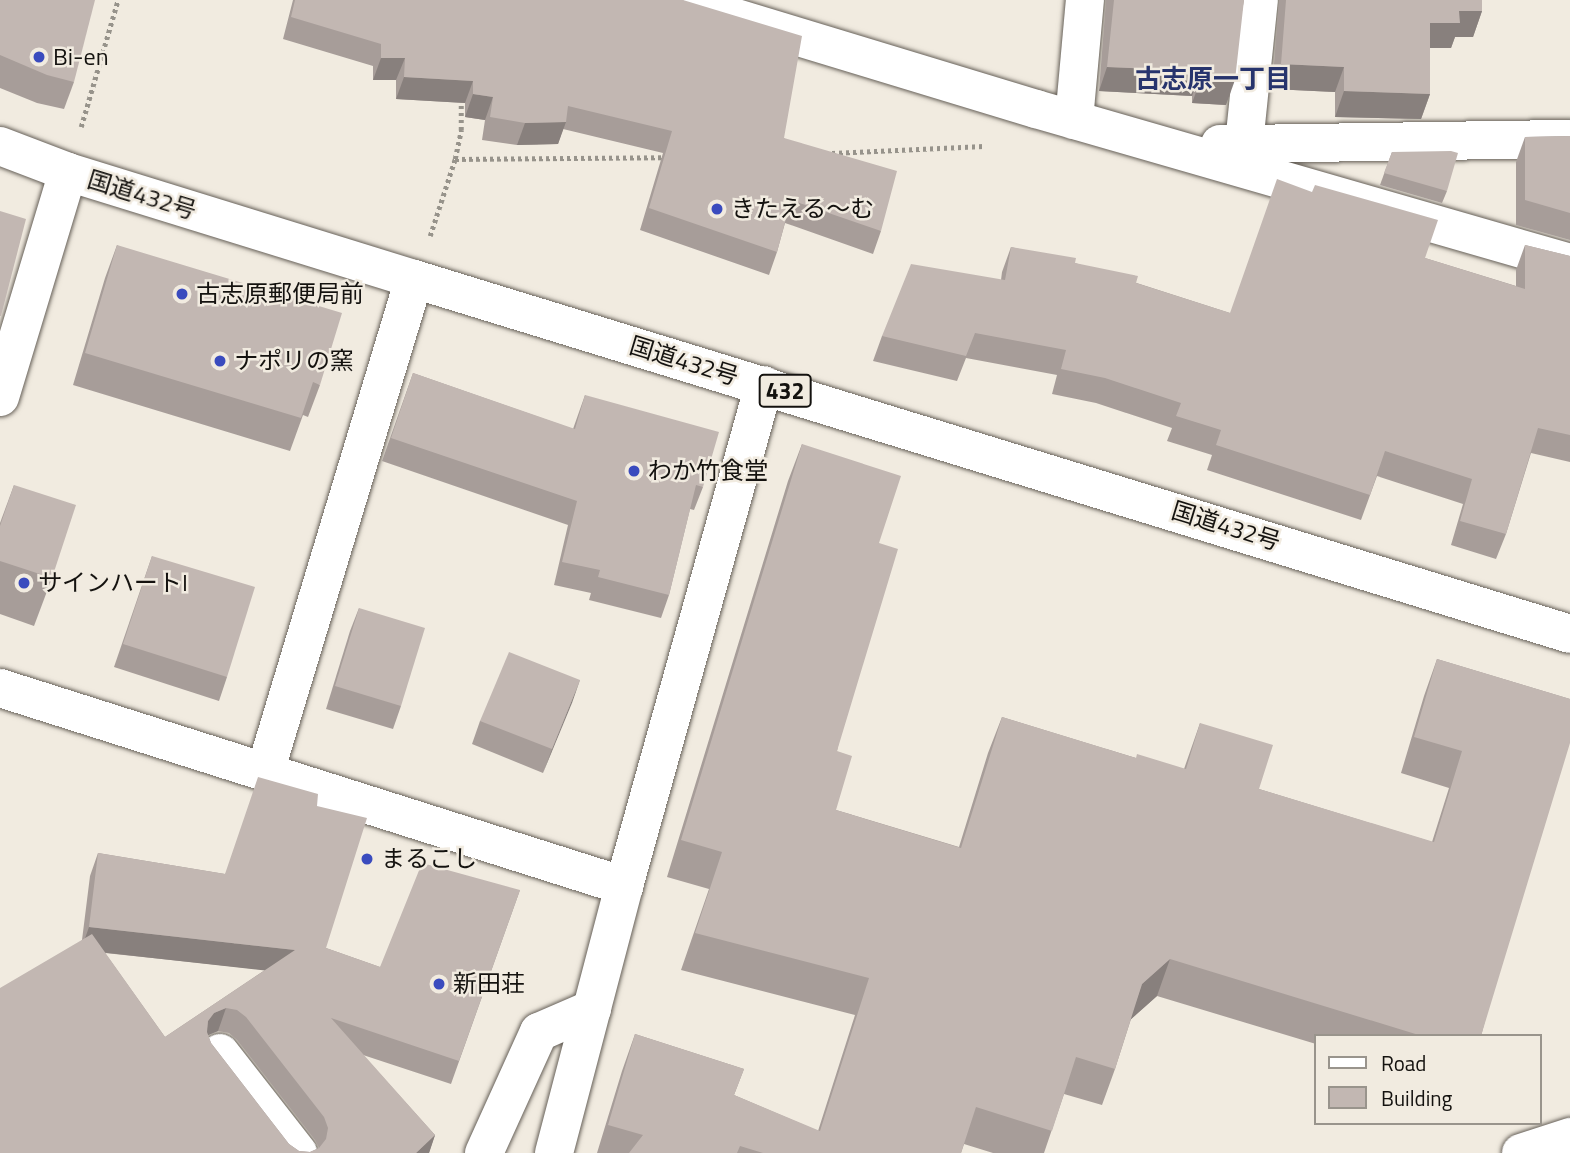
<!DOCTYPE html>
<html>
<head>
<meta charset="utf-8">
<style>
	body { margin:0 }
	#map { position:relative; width:1570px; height:1153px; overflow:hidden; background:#f1ebe0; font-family:"Titillium Web","Noto Sans JP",sans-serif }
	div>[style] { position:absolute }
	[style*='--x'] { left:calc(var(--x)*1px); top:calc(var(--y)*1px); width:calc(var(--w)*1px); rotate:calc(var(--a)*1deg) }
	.path>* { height:4.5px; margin-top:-2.25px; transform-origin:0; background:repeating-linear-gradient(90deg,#97938b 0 3.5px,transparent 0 7px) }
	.roads { filter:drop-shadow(0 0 2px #666058) drop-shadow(0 0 2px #666058) }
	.minor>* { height:38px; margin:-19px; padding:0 19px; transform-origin:19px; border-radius:19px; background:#fff }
	.highway>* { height:38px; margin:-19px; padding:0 19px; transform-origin:19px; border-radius:19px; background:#fff }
	.wall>* { inset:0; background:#a79d99 }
	.shaded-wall>* { inset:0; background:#88807d }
	.building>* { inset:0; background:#c2b7b2 }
	.dots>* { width:19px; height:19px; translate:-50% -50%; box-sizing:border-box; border:4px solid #f1ebe0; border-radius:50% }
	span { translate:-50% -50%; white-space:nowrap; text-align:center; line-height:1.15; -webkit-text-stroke:5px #f1ebe0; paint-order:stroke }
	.shield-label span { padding:2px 5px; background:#f1ebe0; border:2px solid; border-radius:5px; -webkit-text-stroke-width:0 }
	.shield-label { font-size:23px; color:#14120f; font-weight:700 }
	.poi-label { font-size:24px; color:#14120f }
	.left { translate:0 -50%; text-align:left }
	.street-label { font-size:24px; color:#14120f }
	.neighbourhood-label { font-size:26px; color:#27346d; font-weight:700 }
	.legend { position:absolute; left:1314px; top:1034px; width:228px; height:91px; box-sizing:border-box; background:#f1ebe0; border:2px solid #99948c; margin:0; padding:9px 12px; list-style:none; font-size:21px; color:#14120f }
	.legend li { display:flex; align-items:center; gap:14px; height:35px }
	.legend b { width:35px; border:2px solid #99948c }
</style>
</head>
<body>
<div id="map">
	<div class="path">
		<div style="--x:81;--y:127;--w:132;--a:-73.8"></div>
		<div style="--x:832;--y:153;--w:152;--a:-2.6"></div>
		<div style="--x:455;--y:159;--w:30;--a:-78"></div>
		<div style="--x:461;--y:130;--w:32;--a:-90"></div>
		<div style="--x:430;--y:236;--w:81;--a:-72"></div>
		<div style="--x:455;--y:159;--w:211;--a:-0.5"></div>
	</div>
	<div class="roads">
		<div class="minor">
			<div style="--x:677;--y:0;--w:375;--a:16.9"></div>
			<div style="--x:1036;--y:109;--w:556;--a:16.09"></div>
			<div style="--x:1074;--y:120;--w:121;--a:-84.8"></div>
			<div style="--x:1220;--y:144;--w:24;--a:0"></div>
			<div style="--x:1244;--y:144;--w:145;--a:-84.1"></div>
			<div style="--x:1244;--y:144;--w:326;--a:-0.9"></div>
			<div style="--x:0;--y:397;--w:235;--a:-73.2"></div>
			<div style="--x:0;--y:688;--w:655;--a:17.6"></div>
			<div style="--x:265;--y:772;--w:515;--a:-73.18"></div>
			<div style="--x:220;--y:1053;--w:127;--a:52"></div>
			<div style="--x:484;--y:1153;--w:133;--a:-65.6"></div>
			<div style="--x:539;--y:1032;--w:58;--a:-23.5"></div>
			<div style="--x:554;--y:1153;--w:276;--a:-75.3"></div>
			<div style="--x:624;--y:886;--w:520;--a:-74.39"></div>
			<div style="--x:1521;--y:1153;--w:52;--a:-18.1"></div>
		</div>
		<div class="highway">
			<div style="--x:0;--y:146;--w:73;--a:20.9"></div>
			<div style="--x:68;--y:172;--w:362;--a:17.2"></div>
			<div style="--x:414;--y:279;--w:1209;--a:17.07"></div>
		</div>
	</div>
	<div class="wall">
		<div style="clip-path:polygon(0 0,74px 82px,64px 109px,37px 103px,0 88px)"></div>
		<div style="clip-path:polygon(293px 0,683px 0,784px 138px,881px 231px,873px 254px,785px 223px,777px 252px,769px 275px,640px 230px,663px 153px,563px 129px,558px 144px,517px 145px,482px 140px,485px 120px,465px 117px,465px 103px,396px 99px,396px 80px,373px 80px,373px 66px,283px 39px)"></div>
		<div style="clip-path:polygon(1106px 0,1244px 0,1226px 105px,1192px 103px,1192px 96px,1099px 91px)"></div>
		<div style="clip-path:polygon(1279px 0,1482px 0,1482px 11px,1473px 37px,1455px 37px,1451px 48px,1430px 48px,1430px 94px,1421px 119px,1335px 117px,1335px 92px,1272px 89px)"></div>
		<div style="clip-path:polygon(1570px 136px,1570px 240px,1516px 225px,1516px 162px,1525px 137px)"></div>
		<div style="clip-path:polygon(1392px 152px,1447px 191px,1442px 203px,1380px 185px)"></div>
		<div style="clip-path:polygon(117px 245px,320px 385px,308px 417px,303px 415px,290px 451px,73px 385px,105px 278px)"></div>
		<div style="clip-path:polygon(1525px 245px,1570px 256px,1570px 462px,1531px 453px,1506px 534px,1496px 559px,1451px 545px,1463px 504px,1377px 476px,1361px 520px,1207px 470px,1212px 455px,1167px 441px,1172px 428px,1096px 403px,1052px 394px,1057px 375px,966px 358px,957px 381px,873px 361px,882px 336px,1001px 280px,1002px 272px,1011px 247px,1075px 263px,1230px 313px,1425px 258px,1516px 286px,1516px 270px)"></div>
		<div style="clip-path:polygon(413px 373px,573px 429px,585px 395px,703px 487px,694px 510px,690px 509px,669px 595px,661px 618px,589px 600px,591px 593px,554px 585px,568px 525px,382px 461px)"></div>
		<div style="clip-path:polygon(802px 444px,879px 543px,837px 751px,836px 810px,959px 847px,988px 753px,1002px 717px,1136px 758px,1184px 769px,1200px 723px,1259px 789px,1432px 842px,1449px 788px,1401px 773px,1424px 696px,1437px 659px,1570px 699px,1481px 1036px,1316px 1036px,1316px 1044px,1157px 996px,1131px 1019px,1115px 1069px,1102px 1105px,1064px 1094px,1044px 1153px,993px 1153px,964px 1144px,961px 1153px,597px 1153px,622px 1071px,635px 1034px,744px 1069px,734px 1095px,818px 1131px,855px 1015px,681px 970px,709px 889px,667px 877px,788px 481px)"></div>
		<div style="clip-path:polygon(14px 485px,52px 578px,34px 626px,0 614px,0 523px)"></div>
		<div style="clip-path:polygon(152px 556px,227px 677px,219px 701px,114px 667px)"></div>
		<div style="clip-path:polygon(359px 608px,401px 706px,393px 729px,326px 709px,350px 631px)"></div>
		<div style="clip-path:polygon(580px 680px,543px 773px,472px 744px,480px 721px)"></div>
		<div style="clip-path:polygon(evenodd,317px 806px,326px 948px,380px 967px,520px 890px,451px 1084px,363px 1055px,435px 1135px,429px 1153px,0 1153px,82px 940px,90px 876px,98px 853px,225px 874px,317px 806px,105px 953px,265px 970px,165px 1037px,105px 953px,317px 806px,218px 1031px,229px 1033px,237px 1040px,315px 1140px,319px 1148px,310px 1152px,299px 1151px,289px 1144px,211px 1043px,208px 1035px,218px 1031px)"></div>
	</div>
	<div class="shaded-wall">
		<div style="clip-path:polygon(1459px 11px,1482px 11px,1473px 37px,1455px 37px,1451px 48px,1421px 48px,1430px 23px)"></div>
		<div style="clip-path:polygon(381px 58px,405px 58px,396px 80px,373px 80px)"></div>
		<div style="clip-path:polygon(1281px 64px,1344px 67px,1335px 92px,1272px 89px)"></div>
		<div style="clip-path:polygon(1107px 67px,1201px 71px,1192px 96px,1099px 91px)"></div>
		<div style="clip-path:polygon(404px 77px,473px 81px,465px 103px,396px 99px)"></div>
		<div style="clip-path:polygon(1201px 79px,1235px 80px,1226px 105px,1192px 103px)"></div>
		<div style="clip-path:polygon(1344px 91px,1430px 94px,1421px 119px,1335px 117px)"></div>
		<div style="clip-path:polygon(473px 94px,493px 97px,485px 120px,465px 117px)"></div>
		<div style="clip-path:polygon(566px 122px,558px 144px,517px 145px,525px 123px)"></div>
		<div style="clip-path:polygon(580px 680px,572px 703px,543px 773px,552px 749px)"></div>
		<div style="clip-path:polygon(89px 927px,295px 950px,287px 973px,81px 950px)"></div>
		<div style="clip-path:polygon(1170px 959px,1157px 996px,1129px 1021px,1142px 984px)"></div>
		<div style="clip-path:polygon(226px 1008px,218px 1031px,206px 1036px,208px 1021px,214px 1013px)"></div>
		<div style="clip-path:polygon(435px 1135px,429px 1153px,416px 1153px)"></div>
	</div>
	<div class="building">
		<div style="clip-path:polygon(0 0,95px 0,74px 82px,47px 75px,0 55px)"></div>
		<div style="clip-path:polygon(295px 0,683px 0,802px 36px,784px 138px,897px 171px,881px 231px,791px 200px,777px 252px,649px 208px,672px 131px,568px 106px,566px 122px,525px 123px,490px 117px,493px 97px,473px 94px,473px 81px,404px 77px,405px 58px,381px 58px,381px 44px,291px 17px)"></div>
		<div style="clip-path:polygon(1114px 0,1244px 0,1235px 80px,1201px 79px,1201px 71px,1107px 67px)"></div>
		<div style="clip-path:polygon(1286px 0,1482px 0,1482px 11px,1459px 11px,1460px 23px,1430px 23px,1430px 94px,1344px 91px,1344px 67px,1281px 64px)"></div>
		<div style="clip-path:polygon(1570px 136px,1570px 213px,1525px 200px,1525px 137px)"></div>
		<div style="clip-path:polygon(1451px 151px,1458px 153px,1447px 191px,1384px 173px,1392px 152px)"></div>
		<div style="clip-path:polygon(1277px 179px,1312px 192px,1315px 185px,1438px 220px,1425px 258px,1525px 289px,1525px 245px,1570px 256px,1570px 435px,1538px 428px,1506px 534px,1460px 521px,1472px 479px,1385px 451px,1370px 495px,1216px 445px,1221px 430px,1176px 416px,1181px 403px,1105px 378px,1061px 369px,1066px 350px,975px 333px,966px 356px,882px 336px,911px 264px,1005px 280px,1011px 247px,1076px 258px,1075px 263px,1138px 276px,1136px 283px,1230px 313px)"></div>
		<div style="clip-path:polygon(0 211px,26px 219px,1px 316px,0 316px)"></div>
		<div style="clip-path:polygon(117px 245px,342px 313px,320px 385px,313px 382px,301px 418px,85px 353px)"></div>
		<div style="clip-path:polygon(413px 373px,575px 429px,585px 395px,719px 432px,703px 487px,696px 485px,669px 595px,598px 577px,600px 570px,562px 562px,577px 501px,391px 438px)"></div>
		<div style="clip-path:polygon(802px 444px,901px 476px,879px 543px,898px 549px,837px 751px,852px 756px,836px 810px,961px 848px,1002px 717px,1136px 758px,1137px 754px,1186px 769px,1200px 723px,1273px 745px,1259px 789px,1434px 842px,1462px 751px,1414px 737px,1437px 659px,1570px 699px,1570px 743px,1481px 1036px,1422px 1036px,1170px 959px,1142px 984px,1115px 1069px,1076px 1057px,1052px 1131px,976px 1107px,961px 1153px,763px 1153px,740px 1146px,737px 1153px,629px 1153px,643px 1135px,608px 1125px,635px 1034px,744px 1069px,734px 1095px,820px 1131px,869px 978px,695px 933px,722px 852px,681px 840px)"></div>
		<div style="clip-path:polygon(14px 485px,76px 505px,52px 578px,0 561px,0 526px)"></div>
		<div style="clip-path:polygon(152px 556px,255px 587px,227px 677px,123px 644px)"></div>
		<div style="clip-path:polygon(359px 608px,425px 628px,401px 706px,335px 686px)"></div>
		<div style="clip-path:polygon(509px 652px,580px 680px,552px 749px,480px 721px)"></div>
		<div style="clip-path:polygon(evenodd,258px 777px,318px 794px,317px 806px,367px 818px,326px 948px,380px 967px,422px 863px,520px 890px,459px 1061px,331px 1018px,435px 1135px,416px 1153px,0 1153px,0 988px,92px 934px,165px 1037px,295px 950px,89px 927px,98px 853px,225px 874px,258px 777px,226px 1008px,237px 1010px,246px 1017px,324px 1117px,328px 1128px,326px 1139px,319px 1148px,310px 1152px,299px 1151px,289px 1144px,211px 1043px,207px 1032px,208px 1021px,214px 1013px,226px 1008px)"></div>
	</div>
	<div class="dots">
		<div style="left:39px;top:57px;background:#3a4bbe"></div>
		<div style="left:717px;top:209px;background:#3a4bbe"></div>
		<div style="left:182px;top:294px;background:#3a4bbe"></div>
		<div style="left:220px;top:361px;background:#3a4bbe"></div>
		<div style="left:634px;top:471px;background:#3a4bbe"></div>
		<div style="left:24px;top:583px;background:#3a4bbe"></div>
		<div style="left:367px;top:859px;background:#3a4bbe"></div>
		<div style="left:439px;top:984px;background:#3a4bbe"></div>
	</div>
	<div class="shield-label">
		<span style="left:785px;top:391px">432</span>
	</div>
	<div class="poi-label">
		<span class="left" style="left:53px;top:57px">Bi-en</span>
		<span class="left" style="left:731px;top:209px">きたえる～む</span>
		<span class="left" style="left:196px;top:294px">古志原郵便局前</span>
		<span class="left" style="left:234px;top:361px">ナポリの窯</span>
		<span class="left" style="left:648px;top:471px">わか竹食堂</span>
		<span class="left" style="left:38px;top:583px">サインハートI</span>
		<span class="left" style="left:381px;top:859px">まるこし</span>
		<span class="left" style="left:453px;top:984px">新田荘</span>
	</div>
	<div class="street-label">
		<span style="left:142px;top:195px;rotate:17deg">国道432号</span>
		<span style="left:684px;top:361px;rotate:17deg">国道432号</span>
		<span style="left:1226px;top:526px;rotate:17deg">国道432号</span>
	</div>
	<div class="neighbourhood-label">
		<span style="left:1213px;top:79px">古志原一丁目</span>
	</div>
	<ul class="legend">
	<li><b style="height:9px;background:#fff"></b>Road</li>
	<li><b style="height:19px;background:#c2b7b2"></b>Building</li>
	</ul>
</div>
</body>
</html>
